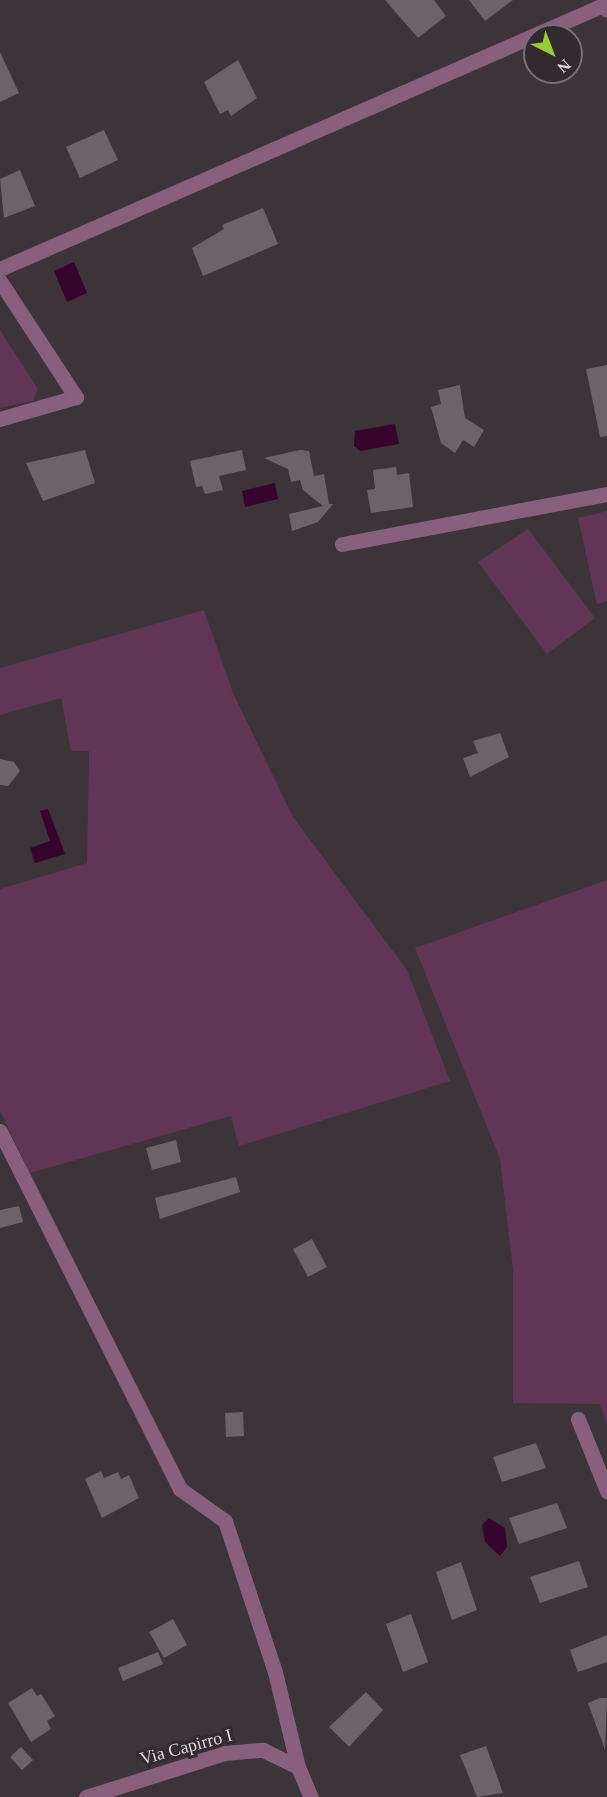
<!DOCTYPE html>
<html>
<head>
<meta charset="utf-8">
<style>
	body { margin:0 }
	#map { position:relative; width:607px; height:1797px; overflow:hidden; background:#3c3439; font-family:"Times New Roman",serif }
	div>[style] { position:absolute }
	[style*='--x'] { left:calc(var(--x)*1px); top:calc(var(--y)*1px); width:calc(var(--w)*1px); rotate:calc(var(--a)*1deg) }
	.green>* { inset:0; background:#613556 }
	.water>* { inset:0; background:#37042e }
	.building>* { inset:0; background:#6c6369 }
	.minor>* { height:15px; margin:-7.5px; padding:0 7.5px; transform-origin:7.5px; border-radius:7.5px; background:#895f7e }
	span { translate:-50% -50%; white-space:nowrap; text-align:center; line-height:1.15; -webkit-text-stroke:6px #322a2f; paint-order:stroke }
	.street-label { font-size:18px; color:#ded9dc }
	.north { position:absolute; left:523px; top:24px; width:60px; height:60px; box-sizing:border-box; background:#322a2f; border:2px solid #777074; border-radius:50%; rotate:138deg; font-size:16px; font-weight:700; line-height:24px; text-align:center; color:#ded9dc }
	.north::after { content:''; display:block; margin:auto; width:21px; height:27px; background:#99cb35; clip-path:polygon(50% 0,100% 100%,50% 72%,0 100%) }
</style>
</head>
<body>
<div id="map">
	<div class="green">
		<div style="clip-path:polygon(0 330px,38px 389px,33px 401px,0 408px)"></div>
		<div style="clip-path:polygon(607px 511px,607px 601px,597px 604px,578px 518px)"></div>
		<div style="clip-path:polygon(528px 529px,595px 618px,547px 654px,478px 562px)"></div>
		<div style="clip-path:polygon(204px 610px,233px 693px,293px 817px,407px 970px,450px 1081px,239px 1146px,231px 1116px,30px 1173px,0 1111px,0 889px,87px 863px,89px 751px,71px 751px,61px 698px,0 715px,0 668px)"></div>
		<div style="clip-path:polygon(607px 880px,607px 1425px,600px 1404px,513px 1403px,513px 1270px,500px 1159px,415px 948px)"></div>
	</div>
	<div class="water">
		<div style="clip-path:polygon(74px 262px,87px 293px,67px 302px,54px 271px)"></div>
		<div style="clip-path:polygon(395px 424px,399px 444px,360px 451px,354px 446px,355px 431px)"></div>
		<div style="clip-path:polygon(275px 483px,278px 499px,245px 507px,242px 491px)"></div>
		<div style="clip-path:polygon(48px 809px,65px 854px,35px 863px,30px 848px,50px 841px,40px 811px)"></div>
		<div style="clip-path:polygon(489px 1518px,505px 1528px,507px 1547px,500px 1556px,485px 1542px,482px 1525px)"></div>
	</div>
	<div class="building">
		<div style="clip-path:polygon(385px 0,434px 0,446px 16px,418px 38px)"></div>
		<div style="clip-path:polygon(469px 0,513px 0,485px 21px)"></div>
		<div style="clip-path:polygon(0 52px,19px 93px,0 102px)"></div>
		<div style="clip-path:polygon(238px 60px,257px 98px,231px 116px,228px 110px,220px 114px,204px 82px)"></div>
		<div style="clip-path:polygon(104px 130px,118px 160px,80px 178px,66px 147px)"></div>
		<div style="clip-path:polygon(20px 170px,35px 206px,4px 218px,0 179px)"></div>
		<div style="clip-path:polygon(263px 208px,278px 244px,203px 276px,192px 248px,224px 229px,222px 225px)"></div>
		<div style="clip-path:polygon(607px 365px,607px 436px,600px 437px,586px 369px)"></div>
		<div style="clip-path:polygon(460px 385px,465px 418px,484px 430px,474px 447px,463px 440px,455px 453px,441px 443px,431px 407px,441px 404px,438px 390px)"></div>
		<div style="clip-path:polygon(85px 450px,95px 483px,43px 501px,26px 463px)"></div>
		<div style="clip-path:polygon(242px 450px,246px 470px,219px 476px,223px 490px,205px 494px,202px 486px,196px 487px,190px 461px)"></div>
		<div style="clip-path:polygon(300px 450px,309px 451px,314px 476px,324px 474px,329px 504px,333px 504px,318px 522px,292px 531px,289px 514px,323px 506px,303px 490px,300px 480px,291px 482px,288px 469px,264px 458px)"></div>
		<div style="clip-path:polygon(396px 467px,397px 475px,409px 473px,413px 507px,371px 513px,367px 490px,375px 489px,373px 470px)"></div>
		<div style="clip-path:polygon(500px 733px,509px 757px,470px 777px,463px 758px,478px 753px,473px 741px)"></div>
		<div style="clip-path:polygon(0 759px,14px 762px,20px 771px,8px 786px,0 785px)"></div>
		<div style="clip-path:polygon(176px 1140px,181px 1162px,152px 1170px,146px 1148px)"></div>
		<div style="clip-path:polygon(236px 1177px,240px 1192px,160px 1219px,155px 1198px)"></div>
		<div style="clip-path:polygon(19px 1206px,23px 1222px,0 1228px,0 1210px)"></div>
		<div style="clip-path:polygon(312px 1239px,327px 1267px,308px 1277px,293px 1249px)"></div>
		<div style="clip-path:polygon(243px 1412px,244px 1436px,226px 1437px,225px 1413px)"></div>
		<div style="clip-path:polygon(536px 1443px,546px 1468px,502px 1482px,493px 1457px)"></div>
		<div style="clip-path:polygon(101px 1471px,104px 1478px,118px 1472px,121px 1479px,129px 1475px,139px 1498px,102px 1518px,85px 1479px)"></div>
		<div style="clip-path:polygon(557px 1503px,567px 1528px,519px 1544px,509px 1518px)"></div>
		<div style="clip-path:polygon(579px 1561px,588px 1587px,540px 1603px,530px 1577px)"></div>
		<div style="clip-path:polygon(461px 1562px,477px 1610px,452px 1620px,436px 1572px)"></div>
		<div style="clip-path:polygon(411px 1614px,428px 1662px,403px 1672px,386px 1624px)"></div>
		<div style="clip-path:polygon(173px 1619px,187px 1645px,164px 1658px,149px 1632px)"></div>
		<div style="clip-path:polygon(607px 1635px,607px 1662px,578px 1672px,570px 1650px)"></div>
		<div style="clip-path:polygon(158px 1652px,163px 1664px,123px 1681px,118px 1668px)"></div>
		<div style="clip-path:polygon(32px 1688px,37px 1696px,41px 1694px,55px 1716px,47px 1721px,51px 1729px,31px 1742px,8px 1703px)"></div>
		<div style="clip-path:polygon(366px 1692px,383px 1710px,349px 1747px,329px 1727px)"></div>
		<div style="clip-path:polygon(600px 1698px,607px 1698px,605px 1750px,588px 1703px)"></div>
		<div style="clip-path:polygon(486px 1746px,503px 1793px,477px 1797px,460px 1755px)"></div>
		<div style="clip-path:polygon(21px 1747px,33px 1760px,22px 1770px,10px 1757px)"></div>
	</div>
	<div class="minor">
		<div style="--x:0;--y:269;--w:658;--a:-23.64"></div>
		<div style="--x:603;--y:5;--w:6;--a:51"></div>
		<div style="--x:0;--y:281;--w:139;--a:56.8"></div>
		<div style="--x:76;--y:397;--w:79;--a:163.9"></div>
		<div style="--x:342;--y:544;--w:270;--a:-10.7"></div>
		<div style="--x:0;--y:1131;--w:401;--a:63.3"></div>
		<div style="--x:180;--y:1489;--w:55;--a:35.4"></div>
		<div style="--x:225;--y:1521;--w:159;--a:71.7"></div>
		<div style="--x:275;--y:1672;--w:98;--a:76.4"></div>
		<div style="--x:578;--y:1419;--w:78;--a:68.1"></div>
		<div style="--x:86;--y:1797;--w:146;--a:-17.6"></div>
		<div style="--x:225;--y:1753;--w:38;--a:-5"></div>
		<div style="--x:263;--y:1750;--w:39;--a:26"></div>
		<div style="--x:298;--y:1767;--w:33;--a:67"></div>
	</div>
	<div class="street-label">
		<span style="left:186px;top:1747px;rotate:-15deg">Via Capirro I</span>
	</div>
	<div class="north">N</div>
</div>
</body>
</html>
